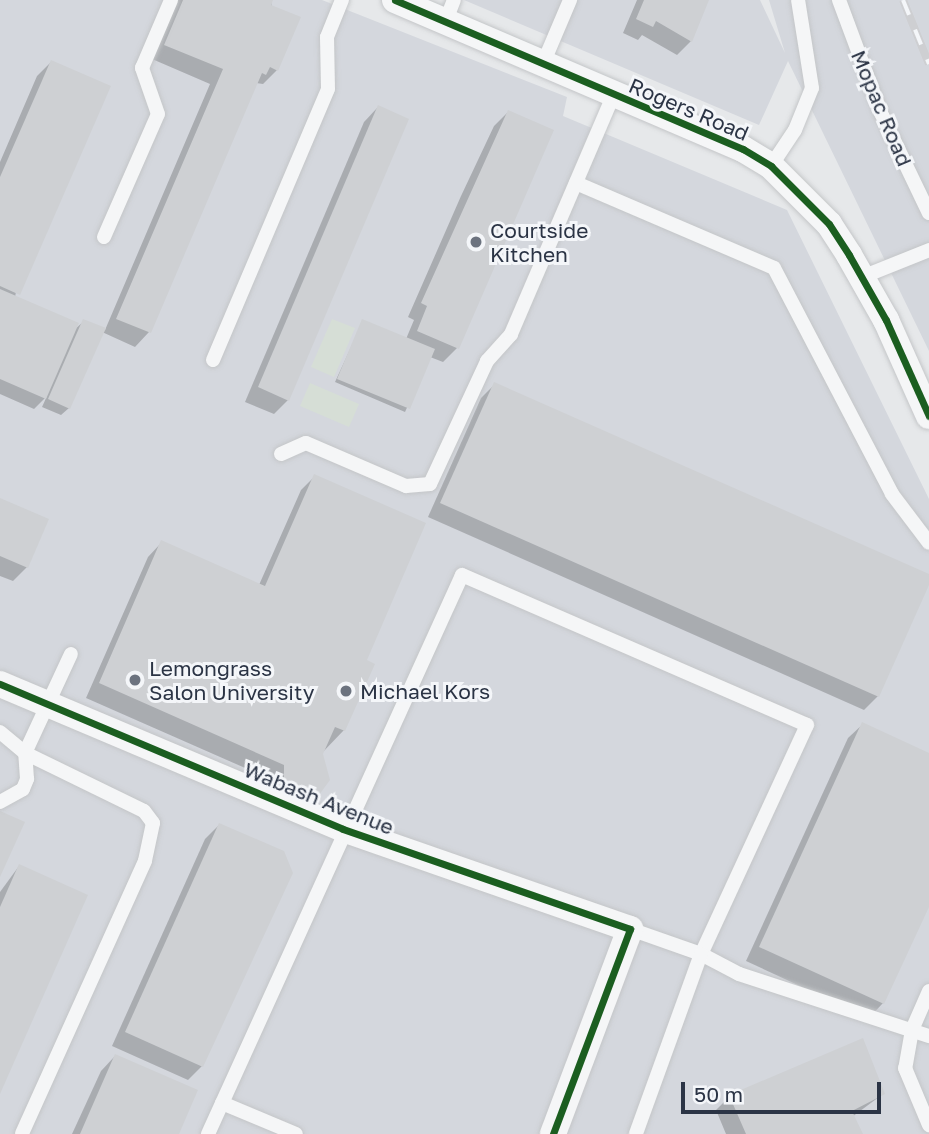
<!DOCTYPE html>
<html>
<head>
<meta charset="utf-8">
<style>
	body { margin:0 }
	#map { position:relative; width:929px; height:1134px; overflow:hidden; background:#e6e8ea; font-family:"Golos Text",sans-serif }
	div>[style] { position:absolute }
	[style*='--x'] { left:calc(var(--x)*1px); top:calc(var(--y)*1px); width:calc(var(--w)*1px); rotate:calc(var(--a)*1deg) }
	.built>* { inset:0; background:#d4d7dd }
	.green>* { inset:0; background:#d6ded6 }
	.shadow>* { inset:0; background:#0003 }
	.building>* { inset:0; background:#ced0d3 }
	.roads { filter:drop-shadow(0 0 2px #c4c6c8) drop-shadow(0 0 2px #c4c6c8) }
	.service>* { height:14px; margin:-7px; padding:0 7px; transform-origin:7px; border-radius:7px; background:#f5f6f7 }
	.minor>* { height:26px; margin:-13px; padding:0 13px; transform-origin:13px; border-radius:13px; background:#f5f6f7 }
	.rail>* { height:8px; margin-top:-4px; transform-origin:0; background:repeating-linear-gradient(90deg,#f4f6f9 0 16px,#cecfd2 0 32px); box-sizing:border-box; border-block:2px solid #cecfd2 }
	.cycleway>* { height:7px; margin:-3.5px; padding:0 3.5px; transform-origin:3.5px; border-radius:3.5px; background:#1b5e20 }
	.dots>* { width:19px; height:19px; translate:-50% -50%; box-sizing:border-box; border:4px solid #f4f6f9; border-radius:50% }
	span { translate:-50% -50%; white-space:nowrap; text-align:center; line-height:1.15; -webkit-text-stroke:6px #f4f6f9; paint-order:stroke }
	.street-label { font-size:21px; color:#2b3445 }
	.poi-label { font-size:21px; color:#2b3445 }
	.left { translate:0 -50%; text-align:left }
	.scale { position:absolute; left:681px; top:1082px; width:200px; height:32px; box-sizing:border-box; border:4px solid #2b3445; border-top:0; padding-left:9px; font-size:21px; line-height:24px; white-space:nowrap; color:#2b3445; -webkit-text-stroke:5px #f4f6f9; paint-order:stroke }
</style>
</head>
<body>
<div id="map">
	<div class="built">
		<div style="clip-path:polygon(0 0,322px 0,567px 97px,563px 116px,787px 210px,929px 499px,929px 1134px,0 1134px)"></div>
		<div style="clip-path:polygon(464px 0,760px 0,785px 53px,769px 0,929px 0,929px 351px,788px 61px,759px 125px)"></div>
	</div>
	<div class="green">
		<div style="clip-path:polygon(332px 319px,355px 328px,334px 377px,311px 367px)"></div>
		<div style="clip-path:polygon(310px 383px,359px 404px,349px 427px,300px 406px)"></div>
	</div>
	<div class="shadow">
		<div style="clip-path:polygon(177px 0,271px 0,277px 70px,263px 84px,256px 83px,149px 332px,135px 347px,102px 332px,69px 408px,61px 415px,42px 407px,47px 396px,34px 409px,0 394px,0 162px,37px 76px,51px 62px,15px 298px,73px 331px,84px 321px,105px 330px,210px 84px,152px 59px)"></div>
		<div style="clip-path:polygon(637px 0,707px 0,691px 41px,677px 55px,642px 35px,638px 40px,623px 33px)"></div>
		<div style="clip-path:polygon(378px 107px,288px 400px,274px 414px,245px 402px,364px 122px)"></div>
		<div style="clip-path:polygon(508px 112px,457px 348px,443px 362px,430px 357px,405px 412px,335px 382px,363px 321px,406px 339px,414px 320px,408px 317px,461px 196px,494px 126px)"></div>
		<div style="clip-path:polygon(495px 384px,929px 576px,878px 696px,864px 710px,428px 517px,481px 398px)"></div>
		<div style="clip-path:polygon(315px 476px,364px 661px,344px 730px,321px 754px,317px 793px,303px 808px,271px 798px,270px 779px,86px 698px,148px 557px,162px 542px,259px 585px,301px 490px)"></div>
		<div style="clip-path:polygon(0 500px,27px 567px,13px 581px,0 576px)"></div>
		<div style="clip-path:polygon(863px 724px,929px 755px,929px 902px,883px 1003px,869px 1018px,746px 961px,848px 738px)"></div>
		<div style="clip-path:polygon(219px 825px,202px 1066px,188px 1080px,112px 1046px,205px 839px)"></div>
		<div style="clip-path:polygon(19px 866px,0 1090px,0 892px)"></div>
		<div style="clip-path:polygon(862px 1041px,883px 1094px,852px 1117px,861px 1134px,726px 1134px,716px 1110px,730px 1096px)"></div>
		<div style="clip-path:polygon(115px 1056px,178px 1134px,72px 1134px,101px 1071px)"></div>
	</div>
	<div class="building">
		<div style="clip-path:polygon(183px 0,273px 0,271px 5px,301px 17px,278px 71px,270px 67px,266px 75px,262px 73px,151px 333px,116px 319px,223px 69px,164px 45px)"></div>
		<div style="clip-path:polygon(644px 0,709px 0,692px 42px,656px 21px,653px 27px,636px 19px)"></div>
		<div style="clip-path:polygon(51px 60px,111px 86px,20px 295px,0 286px,0 177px)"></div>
		<div style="clip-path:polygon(378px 105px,409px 119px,289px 401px,258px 387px)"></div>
		<div style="clip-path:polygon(508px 110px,554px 130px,459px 349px,417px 331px,427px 306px,421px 303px)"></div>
		<div style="clip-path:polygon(0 289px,79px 323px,46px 399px,0 379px)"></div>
		<div style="clip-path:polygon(83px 319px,106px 328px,70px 409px,48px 399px)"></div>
		<div style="clip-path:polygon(362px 319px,435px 349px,410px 409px,337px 379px)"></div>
		<div style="clip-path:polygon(494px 382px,929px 574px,929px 585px,879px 697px,440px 503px)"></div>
		<div style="clip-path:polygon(314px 474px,426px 523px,367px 660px,375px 664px,345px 731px,335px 727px,323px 754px,330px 780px,319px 795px,299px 797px,284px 784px,284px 765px,99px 683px,161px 540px,265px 586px)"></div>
		<div style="clip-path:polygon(0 498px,49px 519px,28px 568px,0 556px)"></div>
		<div style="clip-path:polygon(862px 722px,929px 753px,929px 907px,884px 1004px,759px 947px)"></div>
		<div style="clip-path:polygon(0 811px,25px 822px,0 877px)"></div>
		<div style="clip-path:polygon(219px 823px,284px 851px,293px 873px,203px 1067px,125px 1032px)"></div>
		<div style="clip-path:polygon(19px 864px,88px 895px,0 1094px,0 907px)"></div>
		<div style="clip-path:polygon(863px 1038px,885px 1094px,852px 1111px,863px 1134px,746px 1134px,729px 1095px)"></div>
		<div style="clip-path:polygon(115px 1054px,198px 1090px,179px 1134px,80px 1134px)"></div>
	</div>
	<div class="roads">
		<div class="service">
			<div style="--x:839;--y:0;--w:121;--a:69.6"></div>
			<div style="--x:881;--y:113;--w:111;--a:64.4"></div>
			<div style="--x:445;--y:23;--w:25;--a:-69"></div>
			<div style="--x:542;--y:66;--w:72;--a:-67"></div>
			<div style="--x:771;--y:166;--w:43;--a:-56.3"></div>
			<div style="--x:795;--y:130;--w:45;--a:-68"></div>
			<div style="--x:812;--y:88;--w:89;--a:-99"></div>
			<div style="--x:576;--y:183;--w:215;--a:23.2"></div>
			<div style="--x:774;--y:268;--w:255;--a:62.4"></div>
			<div style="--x:892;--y:494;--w:61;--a:52.9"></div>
			<div style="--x:104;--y:237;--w:134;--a:-66.3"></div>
			<div style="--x:158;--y:114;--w:49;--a:-109.2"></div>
			<div style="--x:142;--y:68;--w:74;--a:-66.9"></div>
			<div style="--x:862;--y:277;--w:72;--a:-21.9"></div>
			<div style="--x:213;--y:360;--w:294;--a:-67"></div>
			<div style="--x:328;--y:89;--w:52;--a:-91.1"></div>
			<div style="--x:327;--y:37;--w:40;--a:-68"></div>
			<div style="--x:281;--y:454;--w:27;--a:-24"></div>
			<div style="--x:306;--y:443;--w:109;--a:23.3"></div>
			<div style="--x:406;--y:486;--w:24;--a:-5"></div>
			<div style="--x:430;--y:484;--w:136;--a:-65.1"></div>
			<div style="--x:487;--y:361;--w:36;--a:-48"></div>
			<div style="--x:511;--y:334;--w:259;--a:-66.8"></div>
			<div style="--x:0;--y:732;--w:33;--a:40"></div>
			<div style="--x:25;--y:753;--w:132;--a:26"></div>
			<div style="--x:144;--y:811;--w:15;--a:53"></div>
			<div style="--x:153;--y:823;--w:39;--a:102"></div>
			<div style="--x:145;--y:861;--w:299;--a:114.3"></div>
			<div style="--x:0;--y:802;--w:26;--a:-29"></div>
			<div style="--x:23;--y:789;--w:11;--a:-68"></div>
			<div style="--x:27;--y:779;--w:26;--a:-94"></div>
			<div style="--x:25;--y:753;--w:109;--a:-65.1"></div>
			<div style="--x:630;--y:929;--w:75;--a:19.4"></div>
			<div style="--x:701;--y:954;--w:43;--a:27.8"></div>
			<div style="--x:739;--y:974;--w:200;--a:18.1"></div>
			<div style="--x:929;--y:991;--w:43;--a:113.6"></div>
			<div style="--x:912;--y:1030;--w:39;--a:100"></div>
			<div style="--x:905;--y:1068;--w:62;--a:67.2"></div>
			<div style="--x:222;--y:1103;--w:80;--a:22.7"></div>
			<div style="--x:208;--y:1134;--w:614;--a:-65.56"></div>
			<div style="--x:462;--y:575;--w:376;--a:23.5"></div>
			<div style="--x:807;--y:725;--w:252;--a:114.8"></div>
			<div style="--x:701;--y:954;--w:191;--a:109.9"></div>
		</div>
		<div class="minor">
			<div style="--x:395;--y:0;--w:379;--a:23.2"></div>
			<div style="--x:743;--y:149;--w:33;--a:31"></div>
			<div style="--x:771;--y:166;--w:82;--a:45"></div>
			<div style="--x:829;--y:224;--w:37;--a:57"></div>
			<div style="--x:849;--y:255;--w:75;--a:60.4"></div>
			<div style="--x:886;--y:320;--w:105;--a:65.9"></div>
			<div style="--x:0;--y:684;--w:372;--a:22.9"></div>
			<div style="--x:343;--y:829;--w:304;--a:19.2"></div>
			<div style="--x:630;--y:929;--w:219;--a:110.6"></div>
		</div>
	</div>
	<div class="rail">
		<div style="--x:903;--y:0;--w:69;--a:67.9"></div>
	</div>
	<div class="cycleway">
		<div style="--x:395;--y:0;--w:379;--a:23.2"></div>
		<div style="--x:743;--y:149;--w:33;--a:31"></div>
		<div style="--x:771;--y:166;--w:82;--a:45"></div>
		<div style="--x:829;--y:224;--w:37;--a:57"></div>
		<div style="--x:849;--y:255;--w:75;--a:60.4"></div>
		<div style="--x:886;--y:320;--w:105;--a:65.9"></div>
		<div style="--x:0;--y:684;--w:372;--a:22.9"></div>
		<div style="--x:343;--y:829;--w:304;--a:19.2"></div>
		<div style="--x:630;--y:929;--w:219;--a:110.6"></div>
	</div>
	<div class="dots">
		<div style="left:476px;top:242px;background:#6c737f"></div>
		<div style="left:135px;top:680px;background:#6c737f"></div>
		<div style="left:346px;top:691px;background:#6c737f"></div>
	</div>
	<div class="street-label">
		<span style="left:882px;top:108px;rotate:67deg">Mopac Road</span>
		<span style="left:689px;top:109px;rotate:23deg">Rogers Road</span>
		<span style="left:319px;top:798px;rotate:22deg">Wabash Avenue</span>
	</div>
	<div class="poi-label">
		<span class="left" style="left:490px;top:242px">Courtside<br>Kitchen</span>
		<span class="left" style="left:149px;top:680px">Lemongrass<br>Salon University</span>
		<span class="left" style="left:360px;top:691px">Michael Kors</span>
	</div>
	<div class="scale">50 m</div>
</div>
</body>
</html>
